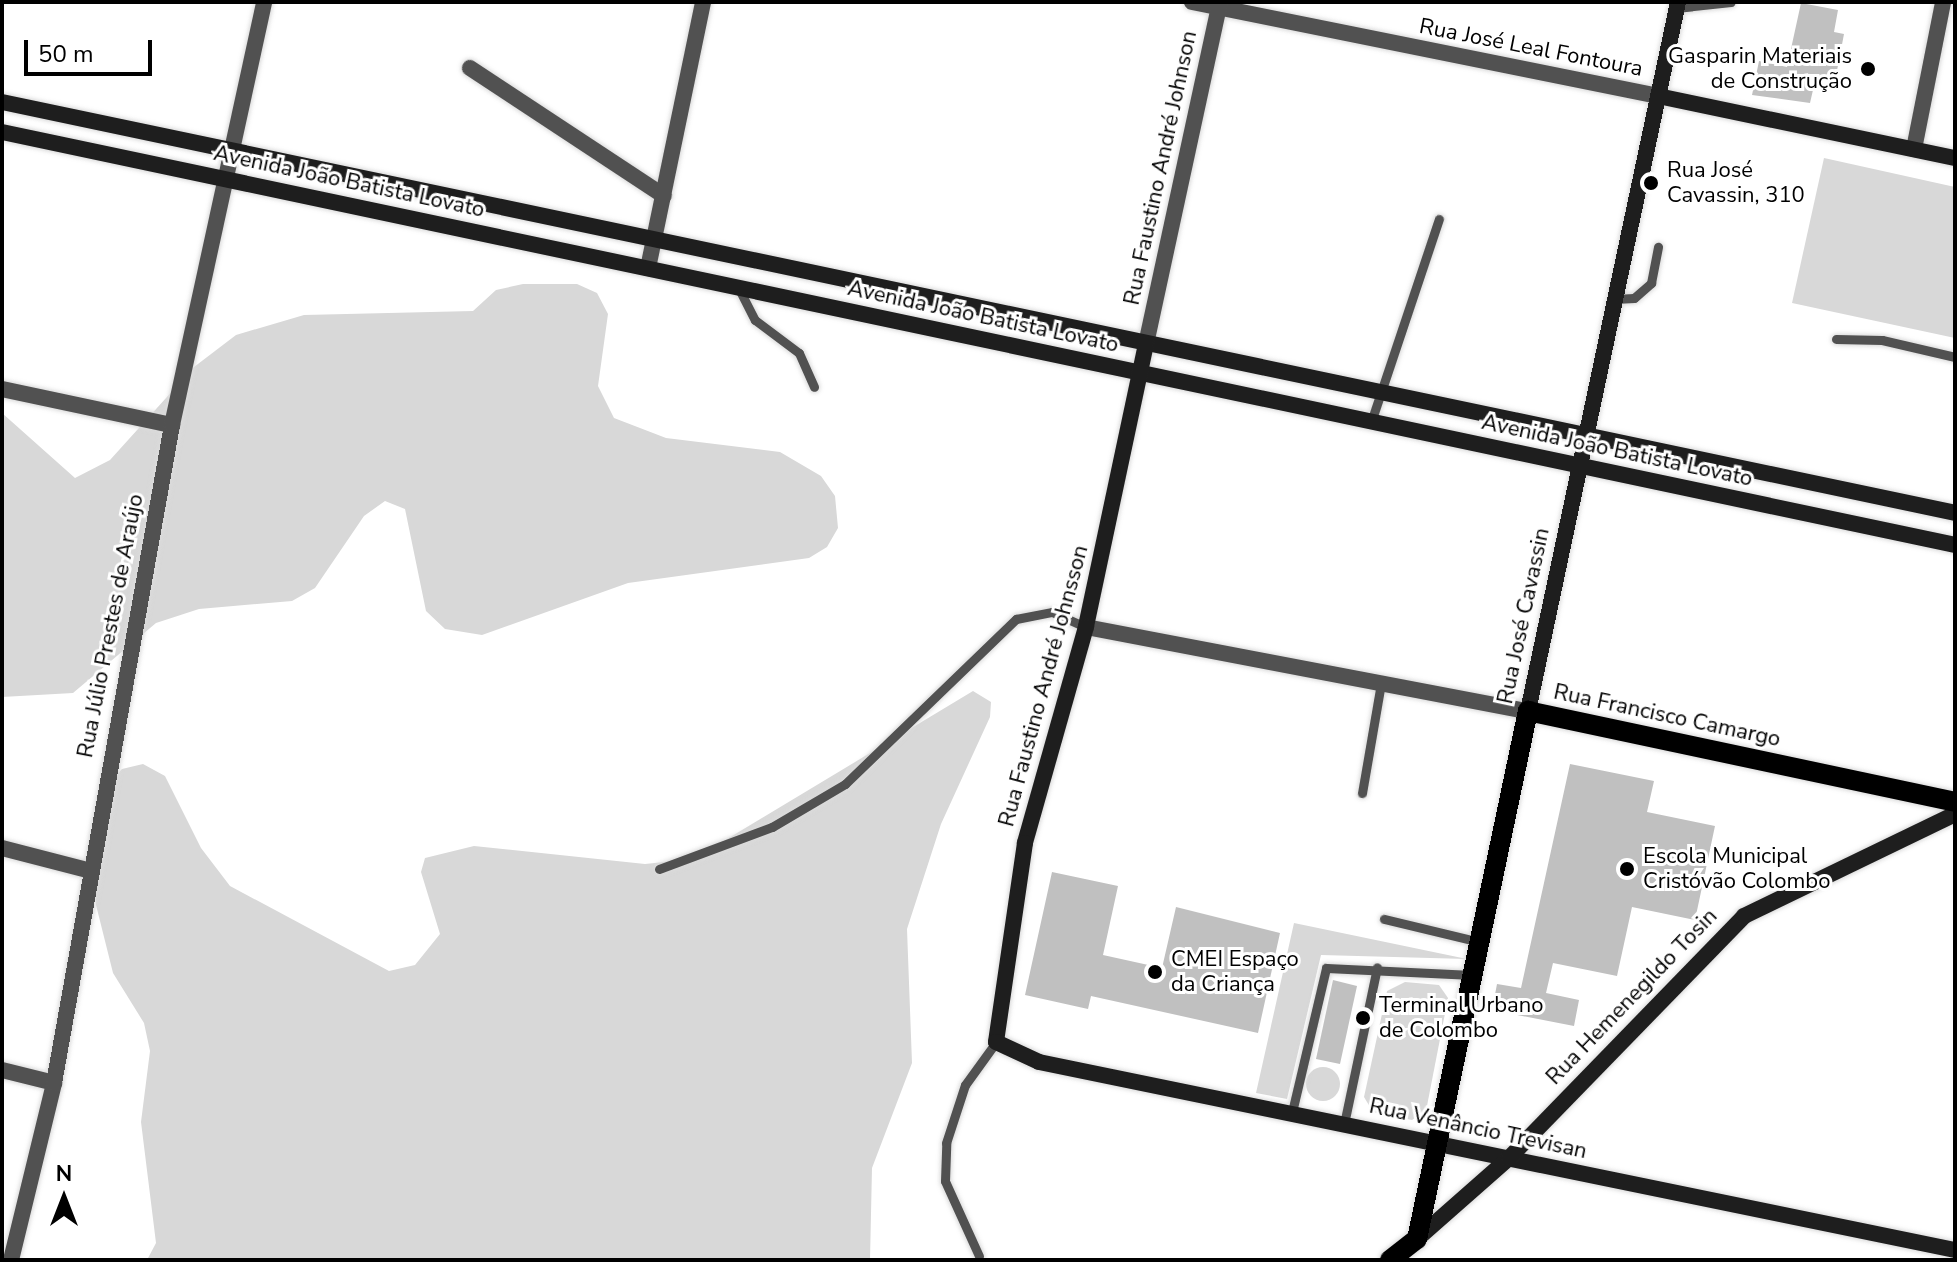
<!DOCTYPE html>
<html>
<head>
<meta charset="utf-8">
<style>
	body { margin:0 }
	#map { position:relative; width:1957px; height:1262px; overflow:hidden; background:#fff; font-family:"Nunito Sans",sans-serif }
	div>[style] { position:absolute }
	[style*='--x'] { left:calc(var(--x)*1px); top:calc(var(--y)*1px); width:calc(var(--w)*1px); rotate:calc(var(--a)*1deg) }
	.green>* { inset:0; background:#d8d8d8 }
	.round { border-radius:50% }
	.building>* { inset:0; background:#c0c0c0 }
	.roads { filter:drop-shadow(0 0 2px #dbdbdb) drop-shadow(0 0 2px #dbdbdb) }
	.lane>* { height:9px; margin:-4.5px; padding:0 4.5px; transform-origin:4.5px; border-radius:4.5px; background:#515151 }
	.street>* { height:16px; margin:-8px; padding:0 8px; transform-origin:8px; border-radius:8px; background:#515151 }
	.secondary>* { height:16px; margin:-8px; padding:0 8px; transform-origin:8px; border-radius:8px; background:#1e1e1e }
	.primary>* { height:20px; margin:-10px; padding:0 10px; transform-origin:10px; border-radius:10px; background:#000 }
	.dots>* { width:22px; height:22px; translate:-50% -50%; box-sizing:border-box; border:4px solid #fff; border-radius:50% }
	span { translate:-50% -50%; white-space:nowrap; text-align:center; line-height:1.15; -webkit-text-stroke:6px #fff; paint-order:stroke }
	.street-label { font-size:22px; color:#000 }
	.poi-label { font-size:22px; color:#000 }
	.right { translate:-100% -50%; text-align:right }
	.left { translate:0 -50%; text-align:left }
	.frame { position:absolute; inset:0; border:4px solid #000; pointer-events:none }
	.north { position:absolute; left:24px; top:1158px; width:80px; height:80px; -webkit-text-stroke:6px #fff; paint-order:stroke; rotate:0deg; font-size:22px; font-weight:700; line-height:32px; text-align:center; color:#000 }
	.north::after { content:''; display:block; margin:auto; width:28px; height:36px; background:#000; clip-path:polygon(50% 0,100% 100%,50% 72%,0 100%) }
	.scale { position:absolute; left:24px; top:40px; width:128px; height:36px; box-sizing:border-box; border:4px solid #000; border-top:0; padding-left:10px; font-size:24px; line-height:28px; white-space:nowrap; color:#000; -webkit-text-stroke:6px #fff; paint-order:stroke }
</style>
</head>
<body>
<div id="map">
	<div class="green">
		<div style="clip-path:polygon(1824px 158px,1955px 187px,1955px 338px,1792px 303px)"></div>
		<div style="clip-path:polygon(523px 284px,577px 284px,597px 293px,608px 314px,598px 386px,614px 418px,666px 438px,780px 452px,821px 476px,835px 496px,838px 528px,827px 547px,809px 558px,628px 583px,482px 635px,445px 629px,426px 611px,405px 509px,385px 501px,364px 516px,315px 588px,292px 601px,199px 609px,156px 623px,73px 693px,2px 697px,2px 413px,75px 478px,110px 460px,194px 367px,236px 335px,304px 315px,473px 311px,496px 290px)"></div>
		<div style="clip-path:polygon(973px 691px,991px 702px,990px 717px,941px 824px,907px 929px,912px 1063px,872px 1168px,870px 1260px,147px 1260px,156px 1243px,141px 1122px,150px 1051px,144px 1023px,113px 973px,96px 905px,94px 831px,104px 788px,122px 769px,143px 764px,165px 776px,201px 848px,230px 886px,389px 971px,415px 965px,440px 934px,421px 872px,425px 858px,474px 846px,645px 864px,694px 859px)"></div>
		<div style="clip-path:polygon(1294px 923px,1467px 959px,1321px 955px,1287px 1099px,1256px 1093px)"></div>
		<div style="clip-path:polygon(1405px 982px,1439px 985px,1448px 998px,1426px 1111px,1412px 1120px,1373px 1112px,1364px 1097px,1387px 991px)"></div>
		<div class="round" style="left:1306px;top:1067px;width:34px;height:34px"></div>
	</div>
	<div class="building">
		<div style="clip-path:polygon(1801px 3px,1838px 10px,1834px 32px,1844px 34px,1835px 81px,1816px 77px,1810px 103px,1752px 95px,1759px 61px,1787px 67px)"></div>
		<div style="clip-path:polygon(1570px 764px,1654px 781px,1647px 812px,1715px 826px,1695px 920px,1632px 907px,1617px 976px,1553px 963px,1546px 993px,1579px 1000px,1574px 1026px,1492px 1010px,1497px 984px,1521px 988px)"></div>
		<div style="clip-path:polygon(1052px 872px,1118px 886px,1103px 955px,1162px 968px,1176px 907px,1280px 933px,1258px 1033px,1091px 996px,1088px 1009px,1025px 995px)"></div>
		<div style="clip-path:polygon(1333px 980px,1357px 986px,1340px 1064px,1316px 1059px)"></div>
	</div>
	<div class="roads">
		<div class="lane">
			<div style="--x:1676;--y:8;--w:55;--a:-6.2"></div>
			<div style="--x:738;--y:287;--w:37;--a:63"></div>
			<div style="--x:755;--y:320;--w:55;--a:36.9"></div>
			<div style="--x:799;--y:353;--w:37;--a:66"></div>
			<div style="--x:1615;--y:299;--w:19;--a:-3"></div>
			<div style="--x:1634;--y:298;--w:23;--a:-41"></div>
			<div style="--x:1651;--y:283;--w:37;--a:-79"></div>
			<div style="--x:1836;--y:339;--w:46;--a:1.2"></div>
			<div style="--x:1882;--y:340;--w:75;--a:13.1"></div>
			<div style="--x:1371;--y:422;--w:214;--a:-71.5"></div>
			<div style="--x:1362;--y:793;--w:112;--a:-80.2"></div>
			<div style="--x:659;--y:869;--w:121;--a:-20.4"></div>
			<div style="--x:772;--y:827;--w:85;--a:-30.5"></div>
			<div style="--x:845;--y:784;--w:238;--a:-44"></div>
			<div style="--x:1016;--y:619;--w:37;--a:-11"></div>
			<div style="--x:1052;--y:612;--w:37;--a:24"></div>
			<div style="--x:1384;--y:919;--w:99;--a:13.5"></div>
			<div style="--x:1292;--y:1112;--w:148;--a:-76.7"></div>
			<div style="--x:1326;--y:968;--w:147;--a:2.7"></div>
			<div style="--x:1344;--y:1124;--w:160;--a:-78.1"></div>
			<div style="--x:979;--y:1256;--w:82;--a:-114.4"></div>
			<div style="--x:945;--y:1181;--w:38;--a:-88"></div>
			<div style="--x:946;--y:1143;--w:61;--a:-71.9"></div>
			<div style="--x:965;--y:1085;--w:53;--a:-54.2"></div>
		</div>
		<div class="street">
			<div style="--x:1192;--y:2;--w:475;--a:11.4"></div>
			<div style="--x:470;--y:68;--w:232;--a:33.4"></div>
			<div style="--x:1914;--y:149;--w:150;--a:-78.8"></div>
			<div style="--x:648;--y:268;--w:272;--a:-78.3"></div>
			<div style="--x:1146;--y:344;--w:350;--a:-77.8"></div>
			<div style="--x:2;--y:389;--w:174;--a:12"></div>
			<div style="--x:1086;--y:627;--w:450;--a:10.8"></div>
			<div style="--x:2;--y:848;--w:88;--a:14.5"></div>
			<div style="--x:2;--y:1070;--w:54;--a:14"></div>
			<div style="--x:11;--y:1260;--w:182;--a:-76.3"></div>
			<div style="--x:54;--y:1083;--w:668;--a:-79.83"></div>
			<div style="--x:172;--y:425;--w:433;--a:-77.7"></div>
		</div>
		<div class="secondary">
			<div style="--x:1658;--y:96;--w:303;--a:11.8"></div>
			<div style="--x:2;--y:102;--w:1996;--a:11.88"></div>
			<div style="--x:2;--y:132;--w:1996;--a:11.94"></div>
			<div style="--x:1146;--y:344;--w:289;--a:102"></div>
			<div style="--x:1086;--y:627;--w:224;--a:105.8"></div>
			<div style="--x:1025;--y:843;--w:201;--a:98.3"></div>
			<div style="--x:996;--y:1042;--w:47;--a:24.9"></div>
			<div style="--x:1039;--y:1062;--w:935;--a:11.6"></div>
			<div style="--x:1528;--y:711;--w:725;--a:-78.05"></div>
			<div style="--x:1417;--y:1239;--w:123;--a:-41.4"></div>
			<div style="--x:1509;--y:1158;--w:337;--a:-45.8"></div>
			<div style="--x:1744;--y:916;--w:234;--a:-25.8"></div>
		</div>
		<div class="primary">
			<div style="--x:1390;--y:1260;--w:34;--a:-38"></div>
			<div style="--x:1417;--y:1239;--w:540;--a:-78.13"></div>
			<div style="--x:1528;--y:711;--w:437;--a:12"></div>
		</div>
	</div>
	<div class="dots">
		<div style="left:1868px;top:69px;background:#000"></div>
		<div style="left:1651px;top:183px;background:#000"></div>
		<div style="left:1627px;top:869px;background:#000"></div>
		<div style="left:1155px;top:972px;background:#000"></div>
		<div style="left:1363px;top:1018px;background:#000"></div>
	</div>
	<div class="street-label">
		<span style="left:1531px;top:48px;rotate:11deg">Rua José Leal Fontoura</span>
		<span style="left:1161px;top:168px;rotate:-78deg">Rua Faustino André Johnson</span>
		<span style="left:349px;top:182px;rotate:12deg">Avenida João Batista Lovato</span>
		<span style="left:983px;top:317px;rotate:12deg">Avenida João Batista Lovato</span>
		<span style="left:1617px;top:451px;rotate:12deg">Avenida João Batista Lovato</span>
		<span style="left:1524px;top:616px;rotate:-78deg">Rua José Cavassin</span>
		<span style="left:111px;top:626px;rotate:-79deg">Rua Júlio Prestes de Araújo</span>
		<span style="left:1044px;top:686px;rotate:-75deg">Rua Faustino André Johnsson</span>
		<span style="left:1667px;top:716px;rotate:12deg">Rua Francisco Camargo</span>
		<span style="left:1632px;top:997px;rotate:-46deg">Rua Hemenegildo Tosin</span>
		<span style="left:1478px;top:1129px;rotate:12deg">Rua Venâncio Trevisan</span>
	</div>
	<div class="poi-label">
		<span class="right" style="left:1852px;top:69px">Gasparin Materiais<br>de Construção</span>
		<span class="left" style="left:1667px;top:183px">Rua José<br>Cavassin, 310</span>
		<span class="left" style="left:1643px;top:869px">Escola Municipal<br>Cristóvão Colombo</span>
		<span class="left" style="left:1171px;top:972px">CMEI Espaço<br>da Criança</span>
		<span class="left" style="left:1379px;top:1018px">Terminal Urbano<br>de Colombo</span>
	</div>
	<div class="frame"></div>
	<div class="north">N</div>
	<div class="scale">50 m</div>
</div>
</body>
</html>
